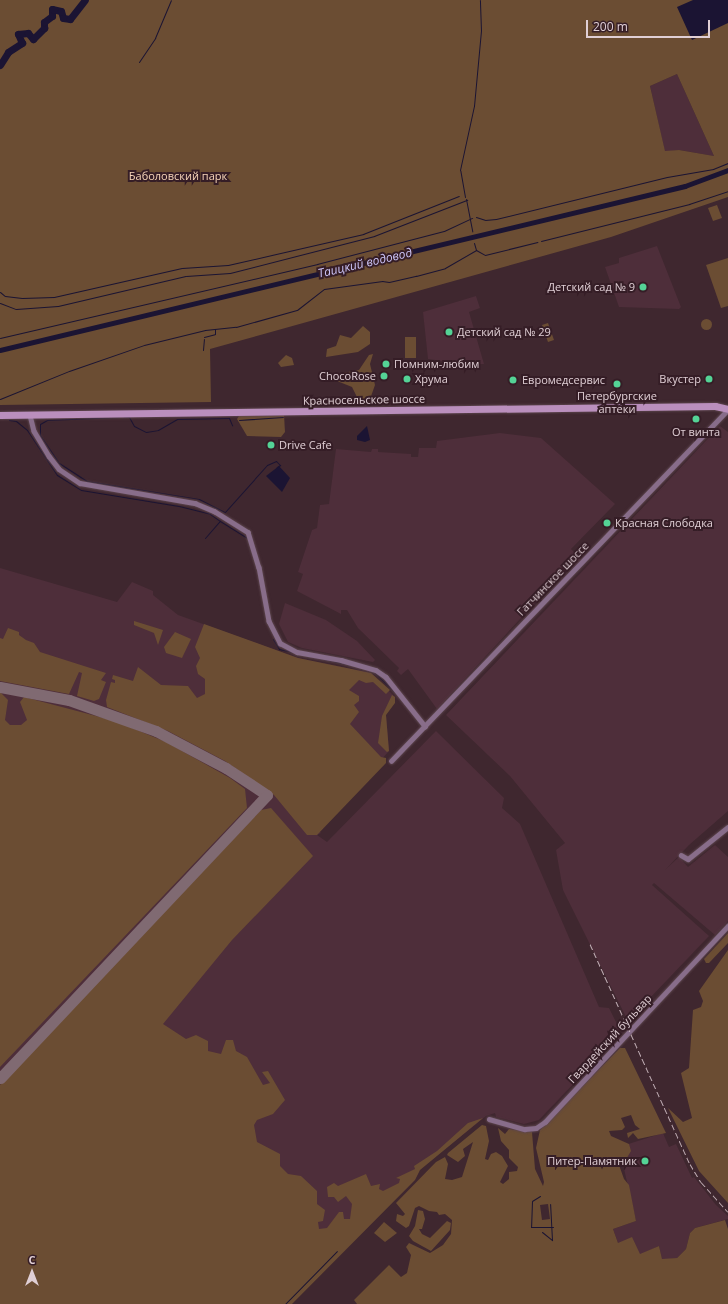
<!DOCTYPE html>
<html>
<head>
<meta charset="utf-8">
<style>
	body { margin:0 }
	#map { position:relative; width:728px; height:1304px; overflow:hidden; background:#3f272f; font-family:"Open Sans",sans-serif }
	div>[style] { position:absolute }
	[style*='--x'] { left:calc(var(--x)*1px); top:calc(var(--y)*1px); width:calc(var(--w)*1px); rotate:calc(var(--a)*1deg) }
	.built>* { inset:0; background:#4e2e3a }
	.green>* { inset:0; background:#6b4d33 }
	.round { border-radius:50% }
	.water>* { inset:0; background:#1b1433 }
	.stream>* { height:1px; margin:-0.5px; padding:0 0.5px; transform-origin:0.5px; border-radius:0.5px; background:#1b1433 }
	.canal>* { height:4.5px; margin:-2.25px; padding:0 2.25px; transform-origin:2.25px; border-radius:2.25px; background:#1b1433 }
	.river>* { height:7px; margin:-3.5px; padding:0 3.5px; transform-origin:3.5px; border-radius:3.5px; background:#1b1433 }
	.taxiway>* { height:11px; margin:-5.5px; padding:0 5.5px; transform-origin:5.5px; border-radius:5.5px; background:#806a72 }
	.roads { filter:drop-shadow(0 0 1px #5c454d) drop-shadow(0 0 1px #5c454d) }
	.street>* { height:4.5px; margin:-2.25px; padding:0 2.25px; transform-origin:2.25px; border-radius:2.25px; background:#886d8a }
	.secondary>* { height:7px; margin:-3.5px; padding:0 3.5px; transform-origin:3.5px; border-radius:3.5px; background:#ba8fbd }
	.rail>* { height:1px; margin-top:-0.5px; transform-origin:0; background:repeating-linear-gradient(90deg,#c1aeb5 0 6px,transparent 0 9px) }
	.dots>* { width:11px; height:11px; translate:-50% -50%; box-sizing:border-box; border:2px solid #351d26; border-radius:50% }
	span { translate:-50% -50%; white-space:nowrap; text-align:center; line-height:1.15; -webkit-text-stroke:4px #351d26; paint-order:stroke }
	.park-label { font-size:11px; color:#f7d5b9 }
	.poi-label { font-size:11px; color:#e0cfd5 }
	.right { translate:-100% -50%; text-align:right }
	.left { translate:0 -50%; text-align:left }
	.street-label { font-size:11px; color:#e0cfd5 }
	.water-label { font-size:12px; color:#ccc4f7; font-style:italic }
	.north { position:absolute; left:12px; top:1252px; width:40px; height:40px; -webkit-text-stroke:3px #351d26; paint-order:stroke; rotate:0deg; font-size:11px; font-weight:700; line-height:16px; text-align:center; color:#e0cfd5 }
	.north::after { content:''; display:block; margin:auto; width:14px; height:18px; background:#e0cfd5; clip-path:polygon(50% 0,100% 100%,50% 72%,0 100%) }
	.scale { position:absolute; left:586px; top:20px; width:124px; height:18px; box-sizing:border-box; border:2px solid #e0cfd5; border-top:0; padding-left:5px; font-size:12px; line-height:14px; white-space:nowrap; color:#e0cfd5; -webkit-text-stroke:3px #351d26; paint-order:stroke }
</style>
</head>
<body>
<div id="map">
	<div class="built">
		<div style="clip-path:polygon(677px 74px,714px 156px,679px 150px,665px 152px,650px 86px)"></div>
		<div style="clip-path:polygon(657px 246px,681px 307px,679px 309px,619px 307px,605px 267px,619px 263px,619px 258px)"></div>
		<div style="clip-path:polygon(476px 296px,480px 308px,469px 312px,484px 364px,442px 364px,442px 361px,428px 359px,423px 312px)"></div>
		<div style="clip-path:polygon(720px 426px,728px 432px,728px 811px,689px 845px,665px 870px,679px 857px,688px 867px,715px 845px,728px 857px,728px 921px,715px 935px,654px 883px,652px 885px,709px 936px,628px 1021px,563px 890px,556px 850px,565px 843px,510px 776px,446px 715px)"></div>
		<div style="clip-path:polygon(500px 433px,541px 438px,615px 504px,571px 549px,581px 559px,572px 568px,569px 566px,437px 709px,408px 669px,401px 675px,397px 671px,399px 668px,358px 628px,347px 610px,341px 610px,341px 614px,297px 591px,303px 574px,298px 572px,312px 530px,317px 528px,320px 505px,329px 504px,336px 449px,371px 452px,372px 449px,378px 449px,378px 452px,411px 454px,411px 457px,418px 457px,419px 448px,436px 448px,437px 441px)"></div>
		<div style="clip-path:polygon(0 568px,117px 602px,132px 582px,153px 591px,153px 595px,178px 615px,298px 658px,371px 673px,395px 697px,386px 715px,389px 751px,318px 829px,321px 833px,317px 835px,327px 842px,436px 731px,504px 798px,502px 808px,520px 824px,599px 1007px,609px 1008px,620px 1030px,616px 1038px,575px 1073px,578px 1079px,539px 1120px,524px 1124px,496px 1117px,495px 1113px,486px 1116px,283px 1280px,0 1304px)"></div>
		<div style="clip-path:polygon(285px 603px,326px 620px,357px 641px,375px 660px,373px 662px,302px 648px,288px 642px,279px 624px)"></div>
		<div style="clip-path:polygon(663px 1133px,669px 1147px,676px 1144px,692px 1178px,694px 1177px,716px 1205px,728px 1216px,728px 1219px,695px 1228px,690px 1233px,686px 1249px,677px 1258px,662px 1260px,659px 1246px,640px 1255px,618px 1243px,613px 1229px,636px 1221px,619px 1147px)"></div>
	</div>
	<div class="green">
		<div style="clip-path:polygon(evenodd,0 0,728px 0,728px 197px,611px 237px,210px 349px,211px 402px,0 405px,0 0,677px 74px,714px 156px,679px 150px,665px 151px,650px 86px,677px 74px)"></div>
		<div style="clip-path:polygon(717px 205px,722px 218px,713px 221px,708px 208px)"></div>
		<div style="clip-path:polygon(728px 258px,728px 306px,721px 308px,706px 265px)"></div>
		<div class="round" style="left:700.5px;top:318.5px;width:11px;height:11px"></div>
		<div style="clip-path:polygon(548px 323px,554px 340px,548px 342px,542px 325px)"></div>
		<div style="clip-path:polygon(363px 326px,370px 332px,370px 344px,358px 352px,326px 357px,327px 349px,336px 346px,340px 335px,351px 338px)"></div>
		<div style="clip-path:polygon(405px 337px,416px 337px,416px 358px,405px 358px)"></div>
		<div style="clip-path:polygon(373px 354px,370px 364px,375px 385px,369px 402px,364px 404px,358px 399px,352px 387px,332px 379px,337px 374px,359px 370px,369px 355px)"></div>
		<div style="clip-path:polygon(286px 355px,292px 358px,294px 365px,281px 367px,278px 363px)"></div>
		<div style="clip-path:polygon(284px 415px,285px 432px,281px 437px,247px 436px,237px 419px,239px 416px)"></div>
		<div style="clip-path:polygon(134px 621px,163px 630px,158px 645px,154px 633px,134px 625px)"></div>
		<div style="clip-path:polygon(204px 624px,298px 658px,371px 673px,390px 690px,386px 694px,373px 682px,366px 683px,359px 680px,349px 690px,359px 696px,359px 701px,354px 705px,359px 712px,350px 724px,381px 757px,386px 758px,386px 763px,317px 835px,307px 835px,274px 795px,225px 761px,168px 731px,107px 707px,106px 700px,111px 682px,115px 683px,115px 680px,112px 679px,113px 675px,133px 681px,138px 667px,161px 685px,188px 686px,197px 698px,205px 694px,205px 679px,198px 674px,196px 666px,200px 658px,195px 647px)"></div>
		<div style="clip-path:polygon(8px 628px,19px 632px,19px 635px,26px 640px,34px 643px,40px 652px,106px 673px,101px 680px,106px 682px,99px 699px,94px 701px,77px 696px,82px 673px,79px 672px,69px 694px,0 681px,0 638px,3px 639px)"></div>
		<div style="clip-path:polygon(175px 632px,191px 639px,182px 658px,166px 653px,164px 647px)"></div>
		<div style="clip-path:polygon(0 692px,8px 700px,5px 720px,10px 725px,21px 725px,27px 720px,20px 702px,24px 697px,115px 721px,166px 742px,230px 778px,245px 789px,247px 808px,0 1067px)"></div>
		<div style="clip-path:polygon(392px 695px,395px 697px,395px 703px,386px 715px,389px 751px,387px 752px,378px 743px,382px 716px)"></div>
		<div style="clip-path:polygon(271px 808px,313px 856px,232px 940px,163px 1024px,186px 1039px,196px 1035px,208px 1041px,208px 1051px,221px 1054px,226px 1040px,233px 1040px,236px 1051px,247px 1057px,263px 1085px,270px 1083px,262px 1072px,268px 1071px,285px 1100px,273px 1114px,257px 1120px,254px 1125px,257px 1142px,280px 1154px,280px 1166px,288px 1174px,301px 1176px,317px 1191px,317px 1204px,325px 1210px,323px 1221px,318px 1222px,319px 1229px,327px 1228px,339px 1212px,343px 1212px,344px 1219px,350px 1219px,352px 1204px,346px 1196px,338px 1202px,334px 1197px,328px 1197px,327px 1187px,334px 1183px,338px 1186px,366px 1174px,371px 1186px,380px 1184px,379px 1189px,383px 1191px,399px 1183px,400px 1179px,396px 1178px,415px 1169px,414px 1166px,437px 1151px,468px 1123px,483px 1118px,420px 1170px,415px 1180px,292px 1304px,0 1304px,0 1085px,261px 810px)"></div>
		<div style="clip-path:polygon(728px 933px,728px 943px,709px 963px,706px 963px,704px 959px)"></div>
		<div style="clip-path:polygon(728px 950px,728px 1203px,699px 1171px,668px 1108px,683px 1122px,692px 1118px,681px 1073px,689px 1068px,693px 1010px,701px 1007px,703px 1001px,699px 991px)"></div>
		<div style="clip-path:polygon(evenodd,620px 1048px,625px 1048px,666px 1133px,638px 1139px,633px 1133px,628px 1138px,627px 1133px,640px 1129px,635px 1125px,631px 1115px,621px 1118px,625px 1127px,622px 1130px,609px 1131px,611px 1136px,629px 1144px,631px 1151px,625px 1161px,619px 1165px,624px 1179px,629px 1185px,636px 1221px,613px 1229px,618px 1243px,632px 1237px,640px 1254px,659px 1246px,662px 1259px,677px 1258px,686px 1249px,690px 1233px,695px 1228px,725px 1220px,728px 1229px,728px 1304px,357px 1304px,354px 1300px,389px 1265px,401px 1277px,407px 1273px,411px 1255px,406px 1247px,409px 1243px,430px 1253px,443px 1245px,451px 1234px,452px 1220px,445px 1214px,439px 1215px,437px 1212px,429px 1211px,419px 1206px,415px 1208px,409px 1226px,406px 1228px,396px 1221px,397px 1214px,403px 1216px,405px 1214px,396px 1203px,436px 1162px,445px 1157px,448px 1164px,445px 1179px,452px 1180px,462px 1177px,473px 1142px,463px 1149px,465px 1156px,458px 1162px,447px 1155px,448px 1153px,482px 1125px,486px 1126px,489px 1141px,485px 1159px,488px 1160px,491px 1154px,496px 1152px,502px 1156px,508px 1166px,500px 1182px,503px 1184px,509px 1179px,509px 1172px,517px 1171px,518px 1167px,509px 1158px,509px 1150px,501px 1141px,498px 1128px,505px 1134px,509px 1129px,532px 1132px,535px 1169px,543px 1186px,544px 1182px,536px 1148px,540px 1130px,620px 1048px,548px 1204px,550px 1219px,542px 1220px,540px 1205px,548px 1204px)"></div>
		<div style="clip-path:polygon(418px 1210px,423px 1211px,425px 1219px,422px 1229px,419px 1229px,422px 1234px,430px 1238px,447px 1221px,451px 1223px,450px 1230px,431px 1251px,413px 1241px,409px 1236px,415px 1226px)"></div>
		<div style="clip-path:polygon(384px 1222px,397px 1233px,385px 1242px,374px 1233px)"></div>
	</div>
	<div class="water">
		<div style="clip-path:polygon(693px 0,728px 0,728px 23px,692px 40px,677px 7px)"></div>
		<div style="clip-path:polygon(367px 426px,370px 440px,365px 442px,357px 440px,357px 436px)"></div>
		<div style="clip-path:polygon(279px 466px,290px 478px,282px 492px,266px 476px)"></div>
	</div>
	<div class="stream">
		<div style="--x:139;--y:62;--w:29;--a:-56"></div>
		<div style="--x:155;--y:38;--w:41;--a:-67.2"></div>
		<div style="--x:465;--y:197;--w:27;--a:-100"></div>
		<div style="--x:460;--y:170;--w:66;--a:-77.7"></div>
		<div style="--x:474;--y:106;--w:75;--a:-84.7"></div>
		<div style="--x:481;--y:31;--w:31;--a:-92"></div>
		<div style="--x:466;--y:199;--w:33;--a:79"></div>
		<div style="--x:476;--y:217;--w:9;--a:18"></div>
		<div style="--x:485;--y:220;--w:11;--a:-5"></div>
		<div style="--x:496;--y:219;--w:176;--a:-13.8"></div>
		<div style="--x:667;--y:177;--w:47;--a:-9.9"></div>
		<div style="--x:713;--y:169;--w:16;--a:-22"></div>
		<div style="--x:541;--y:241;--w:153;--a:-14"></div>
		<div style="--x:689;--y:204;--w:41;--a:-18.4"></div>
		<div style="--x:474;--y:243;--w:7;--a:74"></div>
		<div style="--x:476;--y:250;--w:10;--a:29"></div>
		<div style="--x:485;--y:255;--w:54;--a:-14"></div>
		<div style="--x:0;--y:292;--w:6;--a:39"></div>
		<div style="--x:5;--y:296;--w:17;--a:7"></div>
		<div style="--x:22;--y:298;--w:32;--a:-2"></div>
		<div style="--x:54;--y:297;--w:131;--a:-12.8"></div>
		<div style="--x:182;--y:268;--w:46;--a:-3.7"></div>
		<div style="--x:228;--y:265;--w:139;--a:-12.9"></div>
		<div style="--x:363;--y:234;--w:103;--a:-21.6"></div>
		<div style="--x:0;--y:303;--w:17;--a:21"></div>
		<div style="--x:16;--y:309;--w:42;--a:-4.1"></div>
		<div style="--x:58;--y:306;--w:131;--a:-13.2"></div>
		<div style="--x:186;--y:276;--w:44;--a:-3.9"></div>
		<div style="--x:230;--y:273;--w:149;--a:-14.4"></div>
		<div style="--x:374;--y:236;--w:100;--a:-21.2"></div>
		<div style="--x:204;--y:337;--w:11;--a:-15"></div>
		<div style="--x:215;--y:334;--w:5;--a:-90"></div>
		<div style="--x:0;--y:338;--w:326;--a:-13.1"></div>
		<div style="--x:317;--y:264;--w:131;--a:-14.6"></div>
		<div style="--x:444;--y:231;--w:31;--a:-25"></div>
		<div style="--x:203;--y:350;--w:11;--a:-85"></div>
		<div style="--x:0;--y:399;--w:74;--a:-22.1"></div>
		<div style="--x:69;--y:371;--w:79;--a:-19.1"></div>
		<div style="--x:144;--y:345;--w:63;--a:-13.8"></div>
		<div style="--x:205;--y:330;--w:31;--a:-6"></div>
		<div style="--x:236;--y:327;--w:63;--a:-15.6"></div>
		<div style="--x:297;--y:310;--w:34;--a:-38"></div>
		<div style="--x:324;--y:289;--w:59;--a:-7.9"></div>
		<div style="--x:382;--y:281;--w:7;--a:8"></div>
		<div style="--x:389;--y:282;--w:28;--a:-13"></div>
		<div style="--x:416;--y:276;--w:30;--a:-15"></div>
		<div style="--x:445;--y:268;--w:36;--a:-30"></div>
		<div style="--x:119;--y:417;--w:72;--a:177.6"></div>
		<div style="--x:47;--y:420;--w:8;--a:150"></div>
		<div style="--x:40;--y:424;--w:11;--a:90"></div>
		<div style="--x:40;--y:435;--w:34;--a:56"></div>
		<div style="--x:59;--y:463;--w:33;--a:33"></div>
		<div style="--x:87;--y:481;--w:113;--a:9.1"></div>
		<div style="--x:199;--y:499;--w:29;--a:27"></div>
		<div style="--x:225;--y:512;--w:63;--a:-48.2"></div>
		<div style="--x:267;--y:465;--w:10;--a:-24"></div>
		<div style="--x:276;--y:461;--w:6;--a:45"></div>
		<div style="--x:280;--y:465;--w:4;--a:146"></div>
		<div style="--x:124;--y:417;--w:5;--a:0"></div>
		<div style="--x:129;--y:417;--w:10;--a:61"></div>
		<div style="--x:134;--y:426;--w:13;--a:27"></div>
		<div style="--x:146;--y:432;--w:12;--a:-9"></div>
		<div style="--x:158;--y:430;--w:22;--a:-30"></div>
		<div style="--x:177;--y:419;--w:52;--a:-1.1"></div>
		<div style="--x:229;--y:418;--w:8;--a:67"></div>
		<div style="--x:9;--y:420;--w:7;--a:8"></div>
		<div style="--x:16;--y:421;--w:14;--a:39"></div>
		<div style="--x:27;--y:430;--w:54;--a:56.3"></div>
		<div style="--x:57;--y:475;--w:28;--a:32"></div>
		<div style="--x:81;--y:490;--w:99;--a:9.3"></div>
		<div style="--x:179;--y:506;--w:32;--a:14"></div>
		<div style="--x:210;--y:514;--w:12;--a:35"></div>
		<div style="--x:239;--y:420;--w:44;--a:-3.9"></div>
		<div style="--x:205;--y:538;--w:23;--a:-49"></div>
		<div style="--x:220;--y:521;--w:32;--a:32"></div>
		<div style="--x:273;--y:639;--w:12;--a:59"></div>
		<div style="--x:279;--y:649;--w:73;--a:12.7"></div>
		<div style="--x:374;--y:672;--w:29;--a:44"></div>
		<div style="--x:540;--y:1196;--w:9;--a:148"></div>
		<div style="--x:532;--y:1201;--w:26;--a:92"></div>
		<div style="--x:531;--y:1227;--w:22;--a:0"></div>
		<div style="--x:542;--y:1232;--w:13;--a:39"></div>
		<div style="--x:552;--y:1240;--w:36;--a:-93"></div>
		<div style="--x:285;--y:1304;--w:74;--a:-45.5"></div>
	</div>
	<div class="canal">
		<div style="--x:0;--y:350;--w:704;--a:-13.46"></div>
		<div style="--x:685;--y:186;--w:46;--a:-20.4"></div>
	</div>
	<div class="river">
		<div style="--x:0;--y:65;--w:15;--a:-58"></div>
		<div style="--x:8;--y:52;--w:17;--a:-33"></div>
		<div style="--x:22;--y:43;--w:10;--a:-114"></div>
		<div style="--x:18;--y:34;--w:10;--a:-6"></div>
		<div style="--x:28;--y:33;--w:8;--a:50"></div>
		<div style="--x:33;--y:39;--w:16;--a:-45"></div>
		<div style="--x:44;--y:28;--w:6;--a:-90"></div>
		<div style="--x:44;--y:22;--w:10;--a:-37"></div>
		<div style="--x:52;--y:16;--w:7;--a:-90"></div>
		<div style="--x:52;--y:9;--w:9;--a:13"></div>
		<div style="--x:61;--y:11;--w:7;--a:74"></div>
		<div style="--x:63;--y:18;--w:7;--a:8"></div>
		<div style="--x:70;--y:19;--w:24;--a:-52"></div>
	</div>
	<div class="taxiway">
		<div style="--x:0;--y:687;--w:70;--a:10.7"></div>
		<div style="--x:69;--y:700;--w:92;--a:19.6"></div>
		<div style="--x:156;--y:731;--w:79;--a:27.9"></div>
		<div style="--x:226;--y:768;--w:49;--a:33.4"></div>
		<div style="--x:267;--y:795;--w:389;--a:133.3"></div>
	</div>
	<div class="roads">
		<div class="street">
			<div style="--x:30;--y:415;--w:16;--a:76"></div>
			<div style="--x:34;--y:431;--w:29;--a:59"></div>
			<div style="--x:49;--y:456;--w:16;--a:52"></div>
			<div style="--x:59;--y:469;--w:25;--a:34"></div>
			<div style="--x:80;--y:483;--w:117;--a:9.9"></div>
			<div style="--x:195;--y:503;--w:21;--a:23"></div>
			<div style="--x:214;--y:511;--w:40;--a:32"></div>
			<div style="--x:248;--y:532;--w:37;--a:73"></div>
			<div style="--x:259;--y:567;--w:55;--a:79.5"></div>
			<div style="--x:269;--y:621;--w:25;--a:63"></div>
			<div style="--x:280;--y:643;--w:19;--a:28"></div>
			<div style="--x:297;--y:652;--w:45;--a:10.3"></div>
			<div style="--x:341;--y:660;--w:36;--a:16"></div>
			<div style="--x:376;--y:670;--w:12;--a:35"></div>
			<div style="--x:386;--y:677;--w:63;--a:51.5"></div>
			<div style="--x:391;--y:761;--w:487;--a:-46.2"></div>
			<div style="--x:681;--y:855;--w:8;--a:30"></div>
			<div style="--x:688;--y:859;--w:51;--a:-38.7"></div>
			<div style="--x:489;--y:1119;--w:37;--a:16"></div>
			<div style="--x:525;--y:1129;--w:11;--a:-5"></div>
			<div style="--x:536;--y:1128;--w:11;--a:-34"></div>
			<div style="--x:545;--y:1122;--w:268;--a:-47"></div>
		</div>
		<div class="secondary">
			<div style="--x:0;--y:415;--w:715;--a:-0.72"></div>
			<div style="--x:715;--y:406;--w:13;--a:13"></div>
		</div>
	</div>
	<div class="rail">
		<div style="--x:590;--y:944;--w:242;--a:65.6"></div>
		<div style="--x:690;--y:1164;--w:21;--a:59"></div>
		<div style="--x:701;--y:1182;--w:40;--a:48"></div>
	</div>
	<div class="dots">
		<div style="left:643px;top:287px;background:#54d396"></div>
		<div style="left:449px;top:332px;background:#54d396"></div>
		<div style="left:386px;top:364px;background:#54d396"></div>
		<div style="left:384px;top:376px;background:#54d396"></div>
		<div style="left:407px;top:379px;background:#54d396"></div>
		<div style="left:709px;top:379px;background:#54d396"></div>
		<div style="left:513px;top:380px;background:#54d396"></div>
		<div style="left:617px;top:384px;background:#54d396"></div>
		<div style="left:696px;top:419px;background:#54d396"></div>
		<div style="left:271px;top:445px;background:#54d396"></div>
		<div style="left:607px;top:523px;background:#54d396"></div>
		<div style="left:645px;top:1161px;background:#54d396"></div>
	</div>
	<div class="park-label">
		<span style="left:178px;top:176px">Баболовский парк</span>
	</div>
	<div class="poi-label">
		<span class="right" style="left:635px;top:287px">Детский сад № 9</span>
		<span class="left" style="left:457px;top:332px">Детский сад № 29</span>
		<span class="left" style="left:394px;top:364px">Помним-любим</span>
		<span class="right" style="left:376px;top:376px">ChocoRose</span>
		<span class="left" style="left:415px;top:379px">Хрума</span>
		<span class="right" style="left:701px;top:379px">Вкустер</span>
		<span class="left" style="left:522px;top:380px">Евромедсервис</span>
		<span style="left:617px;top:403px">Петербургские<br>аптеки</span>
		<span style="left:696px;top:432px">От винта</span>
		<span class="left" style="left:279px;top:445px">Drive Cafe</span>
		<span class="left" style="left:615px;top:523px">Красная Слободка</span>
		<span class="right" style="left:637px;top:1161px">Питер-Памятник</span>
	</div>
	<div class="street-label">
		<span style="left:364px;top:400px;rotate:-1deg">Красносельское шоссе</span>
		<span style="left:553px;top:579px;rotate:-46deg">Гатчинское шоссе</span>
		<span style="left:610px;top:1039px;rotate:-47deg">Гвардейский бульвар</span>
	</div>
	<div class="water-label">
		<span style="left:365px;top:263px;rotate:-13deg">Таицкий водовод</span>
	</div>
	<div class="north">С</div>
	<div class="scale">200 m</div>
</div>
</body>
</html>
